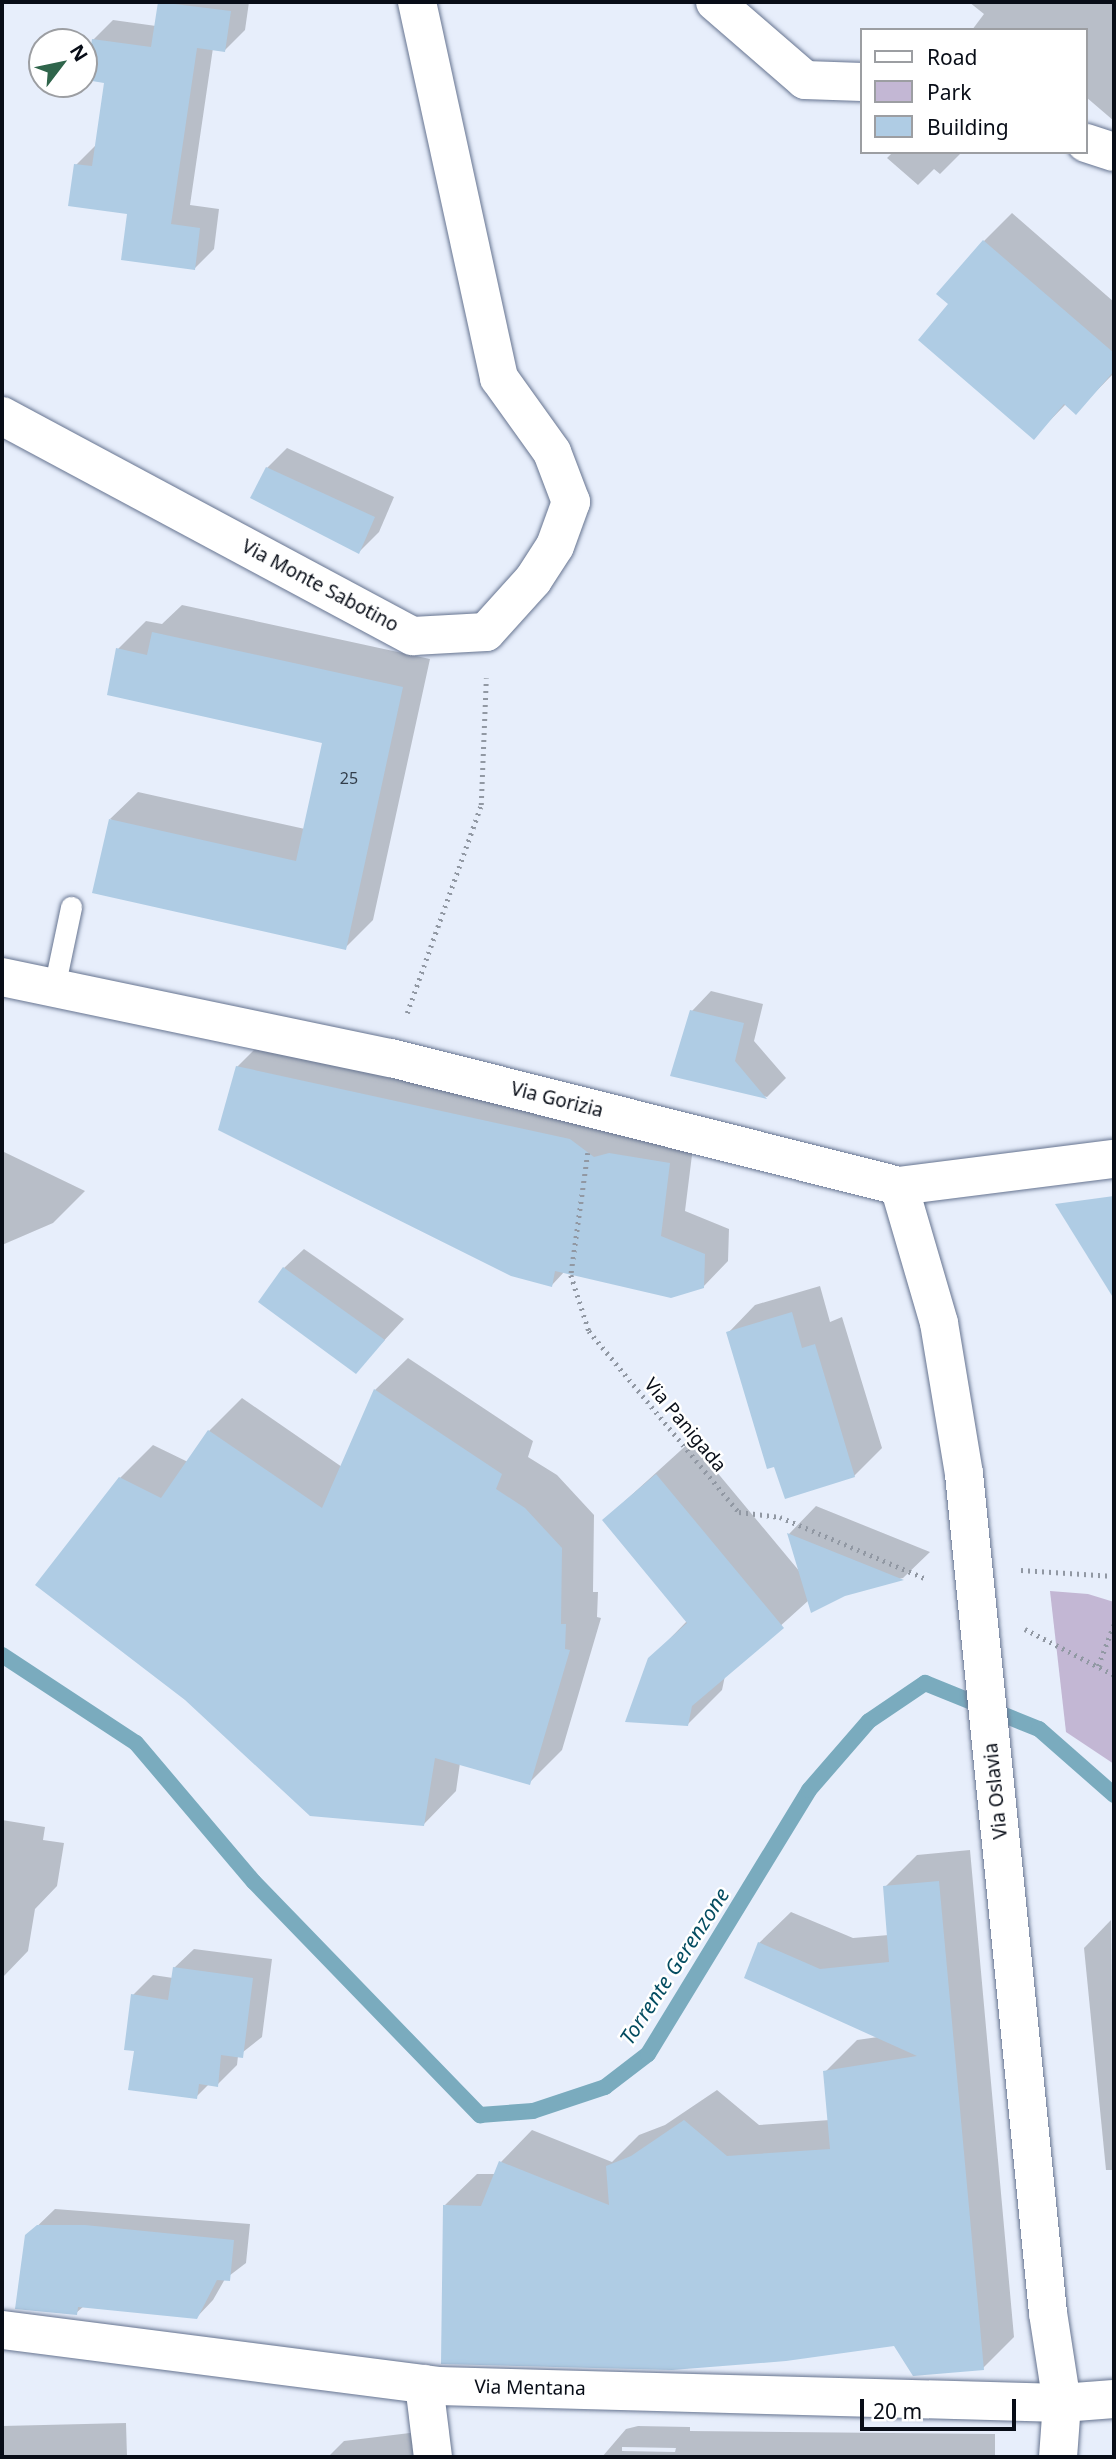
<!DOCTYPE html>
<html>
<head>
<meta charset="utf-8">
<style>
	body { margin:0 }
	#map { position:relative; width:1116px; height:2459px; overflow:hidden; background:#e7eefb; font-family:"Noto Sans",sans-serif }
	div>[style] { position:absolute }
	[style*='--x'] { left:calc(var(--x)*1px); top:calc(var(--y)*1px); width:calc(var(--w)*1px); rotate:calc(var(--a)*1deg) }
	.green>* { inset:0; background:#c3b7d4 }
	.shadow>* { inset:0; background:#0003 }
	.stream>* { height:16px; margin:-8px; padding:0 8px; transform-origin:8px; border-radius:8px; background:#7aabbe }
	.building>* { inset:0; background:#afcce4 }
	.path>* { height:4.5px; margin-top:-2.25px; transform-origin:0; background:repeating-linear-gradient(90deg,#9198a3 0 2px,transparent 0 7px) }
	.roads { filter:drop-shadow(0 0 2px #667490) drop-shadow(0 0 2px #667490) }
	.service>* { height:21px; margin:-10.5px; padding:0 10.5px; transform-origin:10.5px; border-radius:10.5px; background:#fff }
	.minor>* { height:38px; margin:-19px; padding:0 19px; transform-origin:19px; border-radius:19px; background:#fff }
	span { translate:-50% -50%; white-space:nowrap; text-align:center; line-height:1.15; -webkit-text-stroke:5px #fff; paint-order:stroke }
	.number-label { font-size:16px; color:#323d4a }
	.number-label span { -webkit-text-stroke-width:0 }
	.street-label { font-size:19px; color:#080d17 }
	.water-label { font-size:21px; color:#054d61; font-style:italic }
	.frame { position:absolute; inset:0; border:4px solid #080d17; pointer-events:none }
	.legend { position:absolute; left:860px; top:28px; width:228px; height:126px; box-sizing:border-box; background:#fff; border:2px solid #9c9ea2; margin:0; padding:9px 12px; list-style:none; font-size:21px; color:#080d17 }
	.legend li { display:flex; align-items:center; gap:14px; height:35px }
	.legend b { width:35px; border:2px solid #9c9ea2 }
	.north { position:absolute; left:28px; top:28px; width:70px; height:70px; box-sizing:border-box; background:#fff; border:2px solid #9c9ea2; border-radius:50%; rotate:58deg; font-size:19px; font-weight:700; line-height:28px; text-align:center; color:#080d17 }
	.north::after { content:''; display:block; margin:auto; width:24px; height:32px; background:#2f654b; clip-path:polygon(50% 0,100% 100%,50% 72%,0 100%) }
	.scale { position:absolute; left:860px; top:2399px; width:156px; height:32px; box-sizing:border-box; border:4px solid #080d17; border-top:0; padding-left:9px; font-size:21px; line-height:24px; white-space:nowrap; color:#080d17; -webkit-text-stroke:5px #fff; paint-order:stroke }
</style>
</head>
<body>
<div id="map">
	<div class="green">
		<div style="clip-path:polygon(1050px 1591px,1088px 1594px,1114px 1602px,1114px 1764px,1066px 1732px)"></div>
	</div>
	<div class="shadow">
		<div style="clip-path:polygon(160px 2px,249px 2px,245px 30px,225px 50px,213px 48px,190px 205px,219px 209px,214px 249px,194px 269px,76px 165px,96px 145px,106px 82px,93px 40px,113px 20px,156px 26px)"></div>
		<div style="clip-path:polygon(969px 2px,1114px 2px,1114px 121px,1086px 97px,1086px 30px,972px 30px,984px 14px)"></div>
		<div style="clip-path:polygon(893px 152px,962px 152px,940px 174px,934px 169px,918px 185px,887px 158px)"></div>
		<div style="clip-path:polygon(1012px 213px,1114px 302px,1114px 373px,1076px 412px,1066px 404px,1034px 437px,950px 304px,984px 241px)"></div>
		<div style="clip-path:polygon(287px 448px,394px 497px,379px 532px,359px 552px,267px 468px)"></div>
		<div style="clip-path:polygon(182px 605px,430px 659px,373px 920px,345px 948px,110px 819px,138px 792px,305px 829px,324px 742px,118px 649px,146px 621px,162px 624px)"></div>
		<div style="clip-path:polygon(711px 991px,763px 1004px,754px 1041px,786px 1078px,767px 1097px,672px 1074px,692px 1011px)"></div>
		<div style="clip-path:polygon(262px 1042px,694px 1139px,685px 1211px,729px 1229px,728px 1261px,703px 1287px,565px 1271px,552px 1285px,237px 1067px)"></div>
		<div style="clip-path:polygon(2px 1151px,85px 1191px,53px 1223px,2px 1245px)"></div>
		<div style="clip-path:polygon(304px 1249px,404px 1319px,356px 1371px,284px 1268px)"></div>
		<div style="clip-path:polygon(820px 1286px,830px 1322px,842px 1317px,882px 1448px,854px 1476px,728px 1333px,755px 1305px)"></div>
		<div style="clip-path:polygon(408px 1358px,533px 1441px,528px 1457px,557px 1475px,594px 1515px,593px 1592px,598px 1592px,597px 1617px,601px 1618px,562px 1750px,529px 1783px,460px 1763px,456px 1791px,424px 1824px,120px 1478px,153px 1445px,188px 1462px,209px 1431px,242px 1398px,342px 1467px,375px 1390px)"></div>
		<div style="clip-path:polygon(691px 1441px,800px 1572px,789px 1534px,816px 1506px,930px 1552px,903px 1578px,809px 1600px,725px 1676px,722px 1690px,687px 1725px,650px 1659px,687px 1621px,604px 1520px)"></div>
		<div style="clip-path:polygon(2px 1820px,45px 1827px,43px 1840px,64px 1843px,57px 1886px,35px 1909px,28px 1951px,3px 1977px)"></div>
		<div style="clip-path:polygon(970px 1850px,1014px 2337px,983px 2368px,445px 2205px,477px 2174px,496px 2174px,501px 2162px,532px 2130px,612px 2162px,639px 2135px,665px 2125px,717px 2090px,759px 2125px,830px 2120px,825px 2072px,857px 2040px,878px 2037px,759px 1943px,791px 1912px,853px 1938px,889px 1935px,885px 1887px,917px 1855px)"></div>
		<div style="clip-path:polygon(1111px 1920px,1114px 2170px,1106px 2170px,1084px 1948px)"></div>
		<div style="clip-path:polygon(194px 1949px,272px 1959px,262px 2037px,238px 2056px,237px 2065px,217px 2085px,209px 2084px,196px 2097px,136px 2050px,133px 1995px,153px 1975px,173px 1978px,174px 1968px)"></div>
		<div style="clip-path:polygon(55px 2209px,250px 2224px,246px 2263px,225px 2279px,213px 2300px,197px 2317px,84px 2306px,76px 2313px,27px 2236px)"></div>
		<div style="clip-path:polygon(126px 2423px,127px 2457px,2px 2457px,2px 2426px)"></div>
		<div style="clip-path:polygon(evenodd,638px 2426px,690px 2427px,690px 2431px,995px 2434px,995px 2457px,602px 2457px,626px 2429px,638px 2426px,622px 2447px,676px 2448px,675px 2452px,622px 2451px,622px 2447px)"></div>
		<div style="clip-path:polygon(418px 2432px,421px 2457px,328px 2457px,344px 2441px)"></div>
		<div style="clip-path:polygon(495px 2455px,517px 2457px,493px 2457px)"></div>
	</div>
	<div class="stream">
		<div style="--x:2;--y:1655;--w:160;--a:33.3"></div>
		<div style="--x:136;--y:1743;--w:182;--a:49.7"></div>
		<div style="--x:254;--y:1882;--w:325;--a:45.9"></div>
		<div style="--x:480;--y:2115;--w:53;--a:-4.3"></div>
		<div style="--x:533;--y:2111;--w:76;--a:-18.4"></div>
		<div style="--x:605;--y:2087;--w:54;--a:-37.5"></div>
		<div style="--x:648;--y:2054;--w:309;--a:-58.6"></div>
		<div style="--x:809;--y:1790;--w:91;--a:-49"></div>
		<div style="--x:869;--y:1721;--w:68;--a:-34.2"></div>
		<div style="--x:925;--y:1683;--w:123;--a:22"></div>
		<div style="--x:1039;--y:1729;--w:100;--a:41.3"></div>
	</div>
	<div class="building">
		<div style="clip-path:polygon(158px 2px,231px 11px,225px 52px,197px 48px,171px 224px,200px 228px,195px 270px,121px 260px,127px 214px,68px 206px,74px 164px,92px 166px,104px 83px,86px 80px,92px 39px,151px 47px)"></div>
		<div style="clip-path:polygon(983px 240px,1114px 353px,1114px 371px,1076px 415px,1064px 404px,1034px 440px,918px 340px,948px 304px,936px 294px)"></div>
		<div style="clip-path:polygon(266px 467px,375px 517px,359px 554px,250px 498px)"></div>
		<div style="clip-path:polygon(152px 632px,403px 687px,346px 950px,92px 893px,109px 819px,296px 861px,322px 743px,107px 695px,116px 648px,147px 655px)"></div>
		<div style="clip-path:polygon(690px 1010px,744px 1023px,735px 1061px,767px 1099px,670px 1076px)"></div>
		<div style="clip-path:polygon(236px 1066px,570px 1139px,594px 1157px,609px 1153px,670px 1163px,661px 1236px,705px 1254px,704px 1288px,671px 1298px,555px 1271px,552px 1287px,511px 1276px,218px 1130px)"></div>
		<div style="clip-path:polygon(1114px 1196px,1114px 1299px,1055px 1204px)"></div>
		<div style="clip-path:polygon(283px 1267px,385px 1340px,356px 1374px,258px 1302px)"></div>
		<div style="clip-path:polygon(792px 1312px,802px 1348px,815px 1344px,855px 1477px,785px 1499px,774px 1467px,767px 1469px,726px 1332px)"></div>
		<div style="clip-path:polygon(374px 1389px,502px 1474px,496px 1489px,525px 1508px,562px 1548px,561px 1624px,566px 1624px,565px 1649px,570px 1650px,530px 1785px,435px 1758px,424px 1826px,310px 1816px,185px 1700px,35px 1585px,119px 1477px,161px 1498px,208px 1430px,322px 1508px)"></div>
		<div style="clip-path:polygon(656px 1474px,784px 1628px,692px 1706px,688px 1726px,625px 1722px,648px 1658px,687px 1623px,602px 1520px)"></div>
		<div style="clip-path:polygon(787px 1533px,904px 1580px,845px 1596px,811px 1613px)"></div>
		<div style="clip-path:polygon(939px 1881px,984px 2370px,913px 2376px,894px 2346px,786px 2361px,672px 2370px,441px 2364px,443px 2205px,481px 2206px,499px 2161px,609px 2205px,606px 2166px,631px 2156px,684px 2120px,727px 2156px,830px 2149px,823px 2071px,917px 2056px,744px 1978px,758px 1942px,820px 1969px,889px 1962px,883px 1886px)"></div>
		<div style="clip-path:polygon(173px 1967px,253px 1978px,243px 2058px,221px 2055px,218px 2087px,199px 2084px,197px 2099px,128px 2090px,134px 2051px,124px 2050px,131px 1994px,168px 2000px)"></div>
		<div style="clip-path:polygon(37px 2225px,85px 2225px,234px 2240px,230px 2281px,217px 2280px,197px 2319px,78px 2307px,77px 2315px,15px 2309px,25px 2235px)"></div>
	</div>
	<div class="path">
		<div style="--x:407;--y:1013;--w:221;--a:-70.4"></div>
		<div style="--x:481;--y:805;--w:127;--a:-87.7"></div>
		<div style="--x:588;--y:1153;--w:123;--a:97.9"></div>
		<div style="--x:571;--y:1275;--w:59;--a:72.2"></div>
		<div style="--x:589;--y:1331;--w:235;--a:50.4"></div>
		<div style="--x:739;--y:1512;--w:41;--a:7"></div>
		<div style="--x:780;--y:1517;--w:160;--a:22.9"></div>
		<div style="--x:1021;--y:1570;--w:93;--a:3.7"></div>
		<div style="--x:1025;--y:1629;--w:100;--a:27.3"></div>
		<div style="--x:1098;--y:1666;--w:45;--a:-69.1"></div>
	</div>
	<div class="roads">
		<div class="service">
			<div style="--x:54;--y:988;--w:83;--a:-78.1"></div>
		</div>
		<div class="minor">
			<div style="--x:715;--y:2;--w:119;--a:40.9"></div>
			<div style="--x:805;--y:80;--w:57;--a:2"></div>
			<div style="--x:1086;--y:143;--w:29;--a:18"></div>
			<div style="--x:2;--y:416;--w:466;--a:28.2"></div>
			<div style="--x:413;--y:636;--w:73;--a:-3.1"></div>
			<div style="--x:486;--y:632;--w:70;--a:-47.9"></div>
			<div style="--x:533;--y:580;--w:40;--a:-57.1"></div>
			<div style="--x:555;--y:546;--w:47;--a:-70"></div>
			<div style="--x:571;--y:502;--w:53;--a:-110.8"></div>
			<div style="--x:552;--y:452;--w:91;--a:-125.6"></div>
			<div style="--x:499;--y:378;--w:385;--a:-102.3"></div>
			<div style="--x:2;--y:977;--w:397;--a:11.8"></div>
			<div style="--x:391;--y:1058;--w:524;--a:14.14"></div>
			<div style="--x:899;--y:1186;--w:217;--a:-7.2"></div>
			<div style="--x:899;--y:1186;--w:143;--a:73.7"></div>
			<div style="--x:939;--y:1323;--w:153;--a:80.6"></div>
			<div style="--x:964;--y:1474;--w:843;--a:84.28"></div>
			<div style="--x:1048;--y:2313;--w:91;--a:81.2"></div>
			<div style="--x:1062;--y:2403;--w:54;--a:94.2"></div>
			<div style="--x:2;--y:2330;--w:440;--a:7.3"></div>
			<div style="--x:438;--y:2386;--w:624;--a:1.56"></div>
			<div style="--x:1062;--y:2403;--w:52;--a:-4.4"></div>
			<div style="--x:424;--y:2384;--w:74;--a:83"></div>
		</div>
	</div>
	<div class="number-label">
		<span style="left:349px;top:778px">25</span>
	</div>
	<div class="street-label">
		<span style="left:320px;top:586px;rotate:28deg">Via Monte Sabotino</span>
		<span style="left:557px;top:1100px;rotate:14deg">Via Gorizia</span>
		<span style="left:685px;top:1425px;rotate:50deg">Via Panigada</span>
		<span style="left:996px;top:1791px;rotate:-96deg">Via Oslavia</span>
		<span style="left:530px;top:2388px;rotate:1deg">Via Mentana</span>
	</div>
	<div class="water-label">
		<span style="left:674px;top:1966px;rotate:-57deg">Torrente Gerenzone</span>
	</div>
	<div class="frame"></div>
	<ul class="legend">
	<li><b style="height:9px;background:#fff"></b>Road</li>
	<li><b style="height:19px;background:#c3b7d4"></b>Park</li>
	<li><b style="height:19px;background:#afcce4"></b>Building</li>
	</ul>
	<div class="north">N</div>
	<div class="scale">20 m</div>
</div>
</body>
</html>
